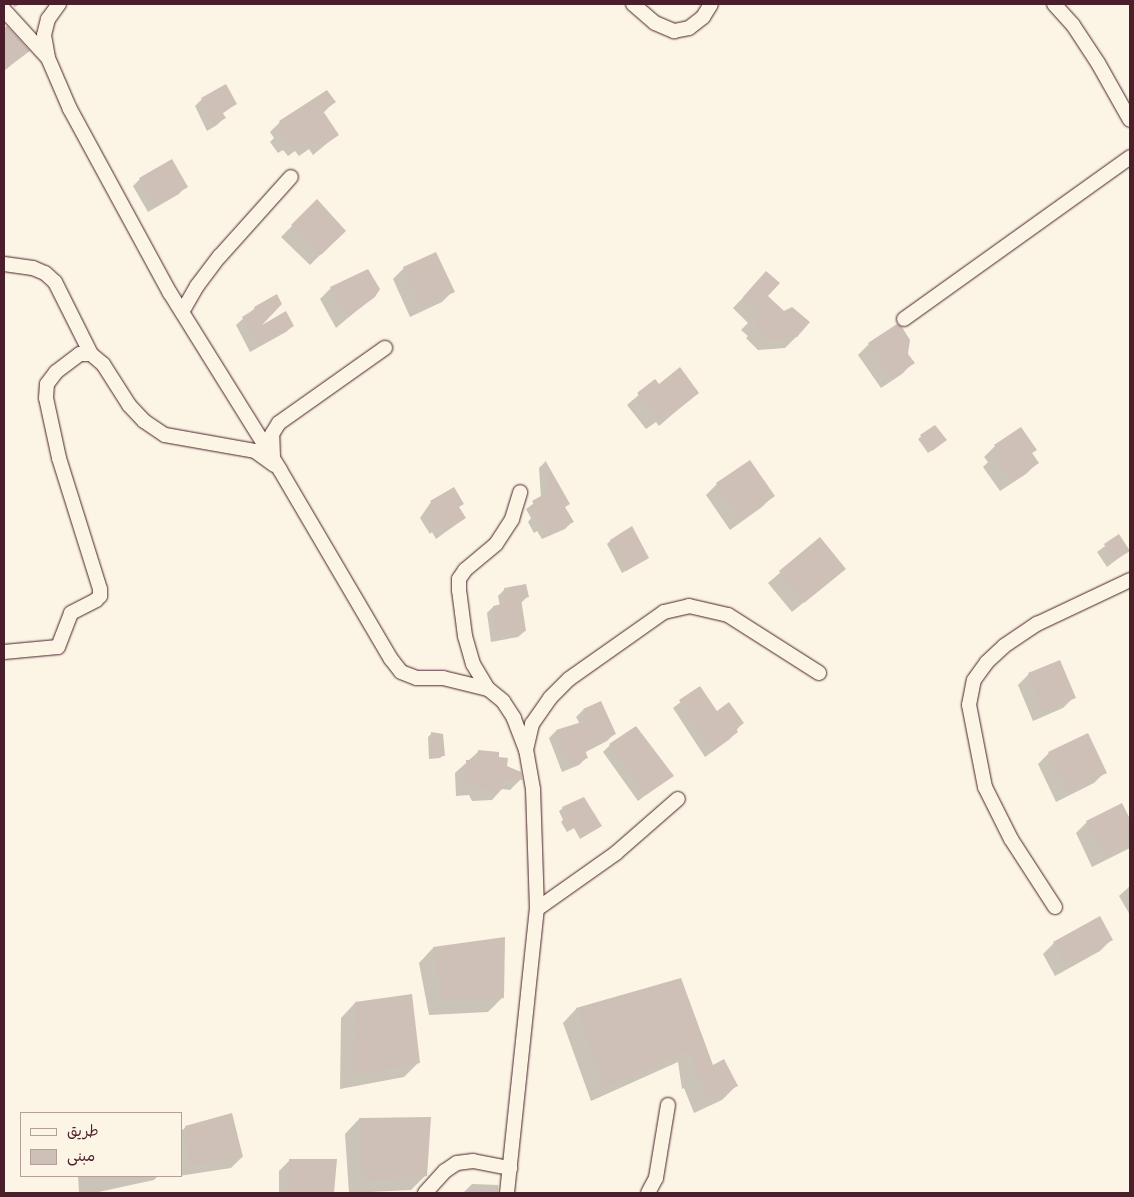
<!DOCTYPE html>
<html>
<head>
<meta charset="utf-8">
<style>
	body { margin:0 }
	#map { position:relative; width:1134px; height:1197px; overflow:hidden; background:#fcf5e5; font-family:"Shantell Sans","Playpen Sans Arabic",sans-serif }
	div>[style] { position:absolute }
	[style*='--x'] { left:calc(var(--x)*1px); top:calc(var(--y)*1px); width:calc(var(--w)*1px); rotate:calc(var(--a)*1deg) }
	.shadow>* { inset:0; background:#0003 }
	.building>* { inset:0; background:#cfc0b7 }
	.roads { filter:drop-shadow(0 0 1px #4a1f2b) drop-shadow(0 0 1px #4a1f2b) }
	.street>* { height:14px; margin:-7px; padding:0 7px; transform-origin:7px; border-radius:7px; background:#fcf5e5 }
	span { translate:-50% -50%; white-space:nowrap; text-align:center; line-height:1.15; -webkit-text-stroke:5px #fcf5e5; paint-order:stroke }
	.frame { position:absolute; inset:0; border:5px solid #4a1f2b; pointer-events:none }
	.legend { position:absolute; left:20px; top:1112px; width:162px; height:65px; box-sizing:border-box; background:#fcf5e5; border:1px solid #b59f9b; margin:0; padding:6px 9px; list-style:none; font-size:15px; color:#4a1f2b }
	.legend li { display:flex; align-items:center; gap:10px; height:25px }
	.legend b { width:25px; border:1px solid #b59f9b }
</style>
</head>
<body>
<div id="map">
	<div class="shadow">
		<div style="clip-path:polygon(12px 4px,20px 4px,15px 7px)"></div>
		<div style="clip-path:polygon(7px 28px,28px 51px,4px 71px,4px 29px)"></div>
		<div style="clip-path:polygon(327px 92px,334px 102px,323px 113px,338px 134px,313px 155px,309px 149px,299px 156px,295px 151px,288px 156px,283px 150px,278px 153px,270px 142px,274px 138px,270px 132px,280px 122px)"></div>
		<div style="clip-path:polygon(202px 99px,236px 104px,222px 114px,224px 118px,217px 125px,207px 131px,195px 106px)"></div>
		<div style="clip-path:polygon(140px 179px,186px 186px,179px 194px,148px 212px,133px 186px)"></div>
		<div style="clip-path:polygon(317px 201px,344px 231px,310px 265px,281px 237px)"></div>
		<div style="clip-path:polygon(404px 268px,453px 291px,442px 302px,410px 317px,393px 279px)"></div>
		<div style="clip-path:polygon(756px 284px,797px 336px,785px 348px,758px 350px,746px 338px,748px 336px,741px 330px,748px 323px,733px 308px)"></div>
		<div style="clip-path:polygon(331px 288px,374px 296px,336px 328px,320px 299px)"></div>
		<div style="clip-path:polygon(276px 296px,257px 328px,293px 326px,286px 332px,250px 352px,236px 325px,255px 308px)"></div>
		<div style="clip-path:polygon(869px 344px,907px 354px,913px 363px,902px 374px,881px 388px,858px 355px)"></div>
		<div style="clip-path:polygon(655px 381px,659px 385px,697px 393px,659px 426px,656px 422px,646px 429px,627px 405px)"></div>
		<div style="clip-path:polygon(935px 426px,942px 443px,928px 453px,918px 439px)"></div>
		<div style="clip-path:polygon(995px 446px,1031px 454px,1037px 463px,1026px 474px,1000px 491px,983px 467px,988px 462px,984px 457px)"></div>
		<div style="clip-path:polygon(545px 462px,568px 504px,564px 508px,572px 522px,565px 529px,542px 539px,537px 531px,534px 533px,528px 522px,531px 518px,526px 509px,541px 498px,539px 468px)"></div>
		<div style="clip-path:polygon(749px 462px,773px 496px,762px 507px,730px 530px,706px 495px,717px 484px)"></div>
		<div style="clip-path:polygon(431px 502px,458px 508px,465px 518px,436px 539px,432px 532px,430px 534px,420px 518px)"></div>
		<div style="clip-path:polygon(1119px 536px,1128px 551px,1107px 567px,1097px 552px)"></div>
		<div style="clip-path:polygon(820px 539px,844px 569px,792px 612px,768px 583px)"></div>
		<div style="clip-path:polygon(610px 541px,648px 558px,622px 573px,607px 544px)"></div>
		<div style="clip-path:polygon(505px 589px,527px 597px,520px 604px,525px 631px,518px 637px,491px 642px,487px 613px,493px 607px,500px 606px,498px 596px)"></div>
		<div style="clip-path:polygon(1029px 674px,1074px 697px,1063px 708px,1033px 721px,1018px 685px)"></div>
		<div style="clip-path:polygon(699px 688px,717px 713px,742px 723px,730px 739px,705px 757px,673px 708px)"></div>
		<div style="clip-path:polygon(583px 710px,614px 734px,607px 741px,584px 753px,586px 758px,579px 765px,562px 772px,549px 738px,556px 731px,580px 724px,576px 717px)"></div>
		<div style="clip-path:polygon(431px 734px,442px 736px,444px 755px,440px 758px,429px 759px,428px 737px)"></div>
		<div style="clip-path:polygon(610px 745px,672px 775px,638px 801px,603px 752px)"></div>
		<div style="clip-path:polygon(479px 751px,497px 759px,521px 779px,510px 790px,502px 789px,492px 800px,472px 801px,469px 795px,456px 796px,455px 773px)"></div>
		<div style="clip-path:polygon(1049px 753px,1105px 772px,1094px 783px,1056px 802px,1038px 764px)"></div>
		<div style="clip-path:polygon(1122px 805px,1130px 822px,1130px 848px,1092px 867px,1076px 833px,1087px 822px)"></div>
		<div style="clip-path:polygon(563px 808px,592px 814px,594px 813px,601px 826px,580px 839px,574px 828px,567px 832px,561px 822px,563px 820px,559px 811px)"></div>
		<div style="clip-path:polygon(1130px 886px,1130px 915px,1119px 896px)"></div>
		<div style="clip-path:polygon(1111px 940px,1100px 951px,1055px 976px,1043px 954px,1054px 943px)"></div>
		<div style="clip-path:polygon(433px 948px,502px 998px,488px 1012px,429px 1015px,419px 963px)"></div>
		<div style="clip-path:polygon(680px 979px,712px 1066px,736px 1086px,722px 1100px,694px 1113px,684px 1088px,682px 1089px,678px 1062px,591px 1101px,563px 1023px,576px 1009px)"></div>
		<div style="clip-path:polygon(355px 1003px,419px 1062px,404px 1077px,340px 1089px,341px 1018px)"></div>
		<div style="clip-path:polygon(359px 1119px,426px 1175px,411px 1190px,349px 1193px,345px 1134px)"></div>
		<div style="clip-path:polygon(186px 1127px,242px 1157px,231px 1168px,179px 1176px,181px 1176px,181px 1131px)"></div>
		<div style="clip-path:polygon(290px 1160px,336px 1160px,332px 1193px,279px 1193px,279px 1171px)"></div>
		<div style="clip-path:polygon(78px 1176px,158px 1176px,154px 1180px,94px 1193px,79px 1193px)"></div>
		<div style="clip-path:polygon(472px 1184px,498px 1185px,498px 1193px,463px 1193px)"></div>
	</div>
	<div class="building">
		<div style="clip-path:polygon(7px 26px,30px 51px,4px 70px,4px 28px)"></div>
		<div style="clip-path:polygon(226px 84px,237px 104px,222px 112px,226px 118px,214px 125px,201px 98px)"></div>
		<div style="clip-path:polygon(327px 90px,336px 102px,323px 111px,339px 135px,323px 146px,319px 140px,309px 147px,306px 142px,298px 147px,293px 141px,288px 144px,279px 131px,283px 128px,279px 121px)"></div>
		<div style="clip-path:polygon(172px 159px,188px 187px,156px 206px,139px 178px)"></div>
		<div style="clip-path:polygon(317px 199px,346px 231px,321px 255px,291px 225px)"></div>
		<div style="clip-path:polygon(436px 252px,455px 292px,421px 307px,403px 267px)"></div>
		<div style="clip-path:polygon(368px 269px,380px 289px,375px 297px,347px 318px,330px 287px)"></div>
		<div style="clip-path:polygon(766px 271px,780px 283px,768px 296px,784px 311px,792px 307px,810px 322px,797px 337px,770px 340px,755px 327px,758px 324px,751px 318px,758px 311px,743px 297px)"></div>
		<div style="clip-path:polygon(277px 294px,282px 304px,262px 325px,286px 311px,294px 326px,257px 346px,242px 317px,255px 309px,254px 307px)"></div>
		<div style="clip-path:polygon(897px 324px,902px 327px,910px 340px,908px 354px,915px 363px,892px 378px,868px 343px)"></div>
		<div style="clip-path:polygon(680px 367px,699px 393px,670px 416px,667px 412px,658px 419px,637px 393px,655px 379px,659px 384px)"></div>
		<div style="clip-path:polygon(935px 425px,947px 440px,932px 451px,920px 435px)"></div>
		<div style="clip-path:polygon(1021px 427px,1037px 450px,1032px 453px,1039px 463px,1012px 482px,993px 455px,999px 451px,994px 445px)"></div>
		<div style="clip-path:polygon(545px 460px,570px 504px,565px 507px,574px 522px,549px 533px,545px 525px,541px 527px,534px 514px,537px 510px,532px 501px,548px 492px)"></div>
		<div style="clip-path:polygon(750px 460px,775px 496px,741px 520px,716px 483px)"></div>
		<div style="clip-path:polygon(454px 487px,464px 504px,459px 507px,466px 518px,444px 532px,439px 526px,437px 527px,426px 510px,433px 505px,430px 501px)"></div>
		<div style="clip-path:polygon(632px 526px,649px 558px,626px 571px,610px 540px)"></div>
		<div style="clip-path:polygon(1119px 534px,1130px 551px,1114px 561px,1104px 544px)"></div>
		<div style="clip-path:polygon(820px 537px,846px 569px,804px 603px,779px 571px)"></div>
		<div style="clip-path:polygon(526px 584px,529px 597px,521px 599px,526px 631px,497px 636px,493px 606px,506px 603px,504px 588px)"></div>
		<div style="clip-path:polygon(1060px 660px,1076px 698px,1044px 711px,1028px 673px)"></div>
		<div style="clip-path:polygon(700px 686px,717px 711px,729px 702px,744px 723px,736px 729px,738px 732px,712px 752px,692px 724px,694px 723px,679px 700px)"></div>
		<div style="clip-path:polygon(601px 701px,616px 734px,585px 750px,588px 758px,570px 766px,556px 730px,588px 720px,583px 709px)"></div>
		<div style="clip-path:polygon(636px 726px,674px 776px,646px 795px,609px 744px)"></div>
		<div style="clip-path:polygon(431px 732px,443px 734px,445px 756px,432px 756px)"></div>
		<div style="clip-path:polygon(1088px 733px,1107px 773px,1067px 792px,1048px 752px)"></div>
		<div style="clip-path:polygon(478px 750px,499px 752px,499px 757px,508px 758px,507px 766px,521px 772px,522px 780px,504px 778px,504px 789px,482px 790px,480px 785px,466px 786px,466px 760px,477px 760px)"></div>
		<div style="clip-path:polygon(584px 797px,602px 826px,583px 837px,577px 826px,570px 830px,563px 818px,566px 816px,562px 807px)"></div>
		<div style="clip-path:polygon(1122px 803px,1130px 819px,1130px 844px,1104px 857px,1086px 821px)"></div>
		<div style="clip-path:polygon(1100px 916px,1113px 940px,1066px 966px,1053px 942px)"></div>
		<div style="clip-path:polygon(505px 937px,504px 998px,443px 1001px,433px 947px)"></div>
		<div style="clip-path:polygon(681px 978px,713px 1065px,724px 1059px,738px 1086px,708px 1100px,698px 1075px,695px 1076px,692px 1049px,605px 1088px,576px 1008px)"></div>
		<div style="clip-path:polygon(412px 994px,420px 1063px,354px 1075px,355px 1002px)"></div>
		<div style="clip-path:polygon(232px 1113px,243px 1157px,189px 1166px,185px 1126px)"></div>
		<div style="clip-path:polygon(431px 1117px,427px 1176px,363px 1181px,359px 1118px)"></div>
		<div style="clip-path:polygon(289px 1159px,337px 1159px,334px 1193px,290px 1193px)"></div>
	</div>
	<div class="roads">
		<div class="street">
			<div style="--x:59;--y:4;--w:19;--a:126"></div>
			<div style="--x:48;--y:19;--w:16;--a:104"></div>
			<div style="--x:44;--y:35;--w:23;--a:80"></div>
			<div style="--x:48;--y:58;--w:56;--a:66.7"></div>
			<div style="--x:70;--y:109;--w:209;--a:61.5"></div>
			<div style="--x:170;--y:293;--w:208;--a:58.1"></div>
			<div style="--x:280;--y:470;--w:219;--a:59.6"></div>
			<div style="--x:391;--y:659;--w:16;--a:52"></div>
			<div style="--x:401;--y:672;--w:17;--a:21"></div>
			<div style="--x:417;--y:678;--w:26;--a:0"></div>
			<div style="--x:443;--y:678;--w:46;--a:13.7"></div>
			<div style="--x:633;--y:4;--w:29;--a:41"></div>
			<div style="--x:655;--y:23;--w:21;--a:23"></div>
			<div style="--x:674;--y:31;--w:15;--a:-11"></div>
			<div style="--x:689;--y:28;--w:18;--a:-38"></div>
			<div style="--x:703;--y:17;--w:15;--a:-58"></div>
			<div style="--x:1054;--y:4;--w:28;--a:48"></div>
			<div style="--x:1073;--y:25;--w:45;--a:56.7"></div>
			<div style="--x:1098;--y:63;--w:65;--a:60.7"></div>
			<div style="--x:4;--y:10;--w:64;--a:47.5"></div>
			<div style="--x:4;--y:264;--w:29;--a:8"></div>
			<div style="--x:33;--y:268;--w:13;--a:23"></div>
			<div style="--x:45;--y:273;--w:13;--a:42"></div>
			<div style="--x:55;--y:282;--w:80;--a:63.4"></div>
			<div style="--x:91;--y:354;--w:16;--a:40"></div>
			<div style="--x:103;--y:364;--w:49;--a:57.6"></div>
			<div style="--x:129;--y:405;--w:22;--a:47"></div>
			<div style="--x:144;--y:421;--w:25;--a:34"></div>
			<div style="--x:165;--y:435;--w:91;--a:10.1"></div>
			<div style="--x:255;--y:451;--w:24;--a:36"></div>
			<div style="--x:182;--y:312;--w:30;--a:-60"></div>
			<div style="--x:197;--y:286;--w:38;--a:-53"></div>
			<div style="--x:220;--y:256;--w:106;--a:-48.1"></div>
			<div style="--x:904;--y:319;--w:278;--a:-35.6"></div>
			<div style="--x:273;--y:457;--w:23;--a:-92"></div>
			<div style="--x:272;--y:434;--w:13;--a:-58"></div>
			<div style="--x:279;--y:423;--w:130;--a:-35.3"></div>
			<div style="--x:4;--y:652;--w:54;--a:-5.3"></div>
			<div style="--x:58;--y:647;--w:36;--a:-69"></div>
			<div style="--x:71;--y:613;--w:28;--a:-27"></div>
			<div style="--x:96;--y:600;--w:6;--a:-45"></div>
			<div style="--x:100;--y:596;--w:7;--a:-90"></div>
			<div style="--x:100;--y:589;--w:137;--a:-107.4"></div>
			<div style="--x:59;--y:458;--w:61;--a:-102.2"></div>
			<div style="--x:46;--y:398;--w:14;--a:-86"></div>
			<div style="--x:47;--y:384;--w:15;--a:-53"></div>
			<div style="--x:56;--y:372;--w:30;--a:-37"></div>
			<div style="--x:80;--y:354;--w:11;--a:0"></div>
			<div style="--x:526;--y:750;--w:27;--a:-77"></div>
			<div style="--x:532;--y:724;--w:32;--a:-55"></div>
			<div style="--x:550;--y:698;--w:27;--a:-45"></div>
			<div style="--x:569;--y:679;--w:116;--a:-35.2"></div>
			<div style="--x:664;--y:612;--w:26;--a:-13"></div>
			<div style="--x:689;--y:606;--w:40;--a:13"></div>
			<div style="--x:728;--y:615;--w:108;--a:32.5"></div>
			<div style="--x:1055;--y:907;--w:81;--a:-122.9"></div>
			<div style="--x:1011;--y:839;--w:58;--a:-116.6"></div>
			<div style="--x:985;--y:787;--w:84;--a:-101"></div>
			<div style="--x:969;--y:705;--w:25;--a:-79"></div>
			<div style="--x:974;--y:680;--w:22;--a:-54"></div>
			<div style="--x:987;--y:662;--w:23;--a:-43"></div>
			<div style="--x:1004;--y:646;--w:40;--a:-34"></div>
			<div style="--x:1037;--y:624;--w:103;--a:-25.3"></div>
			<div style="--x:537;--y:909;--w:97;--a:-35.3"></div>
			<div style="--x:616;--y:853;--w:82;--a:-41.1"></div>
			<div style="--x:425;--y:1193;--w:30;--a:-48"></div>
			<div style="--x:445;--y:1171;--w:14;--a:-34"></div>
			<div style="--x:457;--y:1163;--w:16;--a:-7"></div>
			<div style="--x:473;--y:1161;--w:38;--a:11"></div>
			<div style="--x:507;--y:1193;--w:286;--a:-84"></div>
			<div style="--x:537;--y:909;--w:120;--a:-91.9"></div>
			<div style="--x:533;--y:789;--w:40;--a:-100"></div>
			<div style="--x:526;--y:750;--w:34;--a:-111"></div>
			<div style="--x:514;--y:718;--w:20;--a:-123"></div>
			<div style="--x:503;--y:701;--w:19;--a:-141"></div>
			<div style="--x:488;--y:689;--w:29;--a:-121"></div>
			<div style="--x:473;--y:664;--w:29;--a:-106"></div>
			<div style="--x:465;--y:636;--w:46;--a:-97.4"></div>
			<div style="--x:459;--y:590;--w:11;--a:-90"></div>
			<div style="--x:459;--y:579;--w:11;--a:-56"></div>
			<div style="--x:465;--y:570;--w:40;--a:-40"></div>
			<div style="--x:496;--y:544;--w:30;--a:-57"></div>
			<div style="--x:512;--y:519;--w:28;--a:-73"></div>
			<div style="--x:648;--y:1193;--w:17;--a:-62"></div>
			<div style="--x:656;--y:1178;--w:74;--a:-80.7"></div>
		</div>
	</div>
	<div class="frame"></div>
	<ul class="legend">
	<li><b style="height:6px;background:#fcf5e5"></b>طريق</li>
	<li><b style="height:14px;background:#cfc0b7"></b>مبنى</li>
	</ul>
</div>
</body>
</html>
